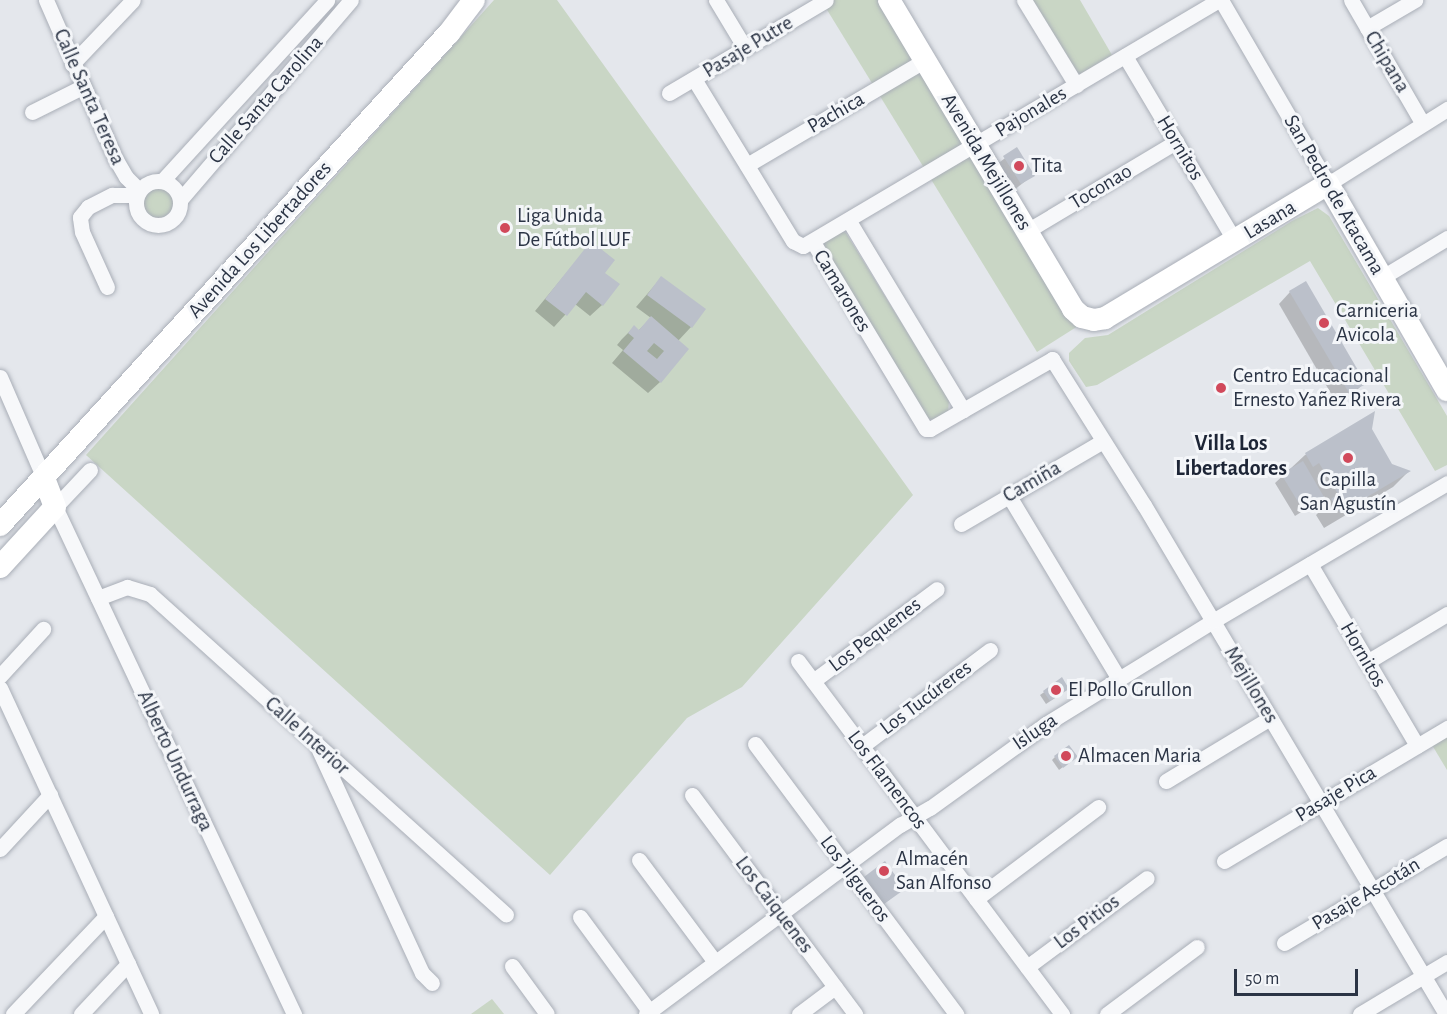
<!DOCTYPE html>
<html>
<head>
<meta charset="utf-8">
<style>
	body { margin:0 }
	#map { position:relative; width:1447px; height:1014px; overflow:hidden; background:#e4e7ec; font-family:"Alegreya Sans",sans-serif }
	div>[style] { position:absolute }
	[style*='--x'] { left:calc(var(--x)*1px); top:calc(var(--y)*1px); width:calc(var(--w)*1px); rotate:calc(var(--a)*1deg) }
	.green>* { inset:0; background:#c9d6c5 }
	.round { border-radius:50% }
	.shadow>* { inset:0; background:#0003 }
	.building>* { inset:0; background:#bbc0ca }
	.roads { filter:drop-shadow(0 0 2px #a9aeb7) drop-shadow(0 0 2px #a9aeb7) }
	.street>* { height:15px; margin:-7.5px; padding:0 7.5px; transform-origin:7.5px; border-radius:7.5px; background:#f7f8fa }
	.street>.ring { margin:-7.5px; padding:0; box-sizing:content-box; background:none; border:15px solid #f7f8fa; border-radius:50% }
	.secondary>* { height:22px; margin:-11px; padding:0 11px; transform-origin:11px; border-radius:11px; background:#fff }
	.dots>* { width:16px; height:16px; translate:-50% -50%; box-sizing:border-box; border:3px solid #f4f6f9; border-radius:50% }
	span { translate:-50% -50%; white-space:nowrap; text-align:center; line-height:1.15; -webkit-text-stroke:6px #f4f6f9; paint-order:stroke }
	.street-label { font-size:21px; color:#2b3445 }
	.poi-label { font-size:21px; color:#2b3445 }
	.left { translate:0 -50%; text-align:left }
	.neighbourhood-label { font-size:22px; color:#1d2536; font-weight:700 }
	.scale { position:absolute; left:1234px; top:969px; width:124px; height:27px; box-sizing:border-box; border:3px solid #2b3445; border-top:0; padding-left:8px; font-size:18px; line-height:21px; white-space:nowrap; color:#2b3445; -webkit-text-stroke:4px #f4f6f9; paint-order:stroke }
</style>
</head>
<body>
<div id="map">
	<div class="green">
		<div style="clip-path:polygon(494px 0,557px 0,913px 495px,742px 687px,687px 718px,550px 875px,86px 455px)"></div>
		<div style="clip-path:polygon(821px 0,881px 0,1078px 326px,1037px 352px)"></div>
		<div style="clip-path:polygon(1030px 0,1080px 0,1112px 55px,1080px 74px,1074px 72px)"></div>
		<div class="round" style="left:143px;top:188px;width:30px;height:30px"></div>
		<div style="clip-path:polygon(1318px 208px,1329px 216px,1447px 416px,1447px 465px,1435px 471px,1310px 261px,1097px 385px,1086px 387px,1069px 361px,1069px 353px,1085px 338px,1108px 335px,1292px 221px)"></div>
		<div style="clip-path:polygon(840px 230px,846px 233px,949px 400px,948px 414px,939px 420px,929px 419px,919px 412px,821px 247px,822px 242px)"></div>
		<div style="clip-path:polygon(1447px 736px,1447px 770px,1432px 745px)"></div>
		<div style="clip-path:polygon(492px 999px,504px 1014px,471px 1014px)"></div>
	</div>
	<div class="shadow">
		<div style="clip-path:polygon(1017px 149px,1033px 175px,1013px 191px,996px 165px)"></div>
		<div style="clip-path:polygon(591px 243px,603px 273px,602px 305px,590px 316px,575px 304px,554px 327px,535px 311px)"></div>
		<div style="clip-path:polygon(661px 278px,691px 327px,678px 341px,660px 382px,648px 393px,612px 363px,623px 350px,617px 345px,622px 339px,634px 327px,638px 331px,651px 318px,636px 307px)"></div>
		<div style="clip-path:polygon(1290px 292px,1364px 383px,1352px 395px,1337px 404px,1279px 304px)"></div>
		<div style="clip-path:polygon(1373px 414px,1370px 429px,1391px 465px,1408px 472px,1393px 487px,1324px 528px,1316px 515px,1322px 509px,1317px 502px,1295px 516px,1275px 483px,1305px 455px)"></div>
		<div style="clip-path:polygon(1062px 680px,1064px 692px,1046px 704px,1040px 695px)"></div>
		<div style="clip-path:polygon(1055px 757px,1072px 760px,1059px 770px,1052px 760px)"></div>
		<div style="clip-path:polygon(865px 878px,903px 889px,876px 910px,858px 885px)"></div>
	</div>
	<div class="building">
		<div style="clip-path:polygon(1017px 147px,1035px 176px,1021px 184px,1003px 156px)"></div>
		<div style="clip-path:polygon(591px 241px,615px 260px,605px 273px,620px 284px,603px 306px,586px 292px,567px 316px,545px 299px)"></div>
		<div style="clip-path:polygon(661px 276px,706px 309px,692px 328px,647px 295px)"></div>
		<div style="clip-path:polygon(1306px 281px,1366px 384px,1349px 393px,1289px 291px)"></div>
		<div style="clip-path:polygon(evenodd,651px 316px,689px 349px,661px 383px,623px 351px,634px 338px,628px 333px,634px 325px,639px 330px,651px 316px,654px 343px,664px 351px,657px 359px,647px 351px,654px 343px)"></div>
		<div style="clip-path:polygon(1375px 411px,1372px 429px,1392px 464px,1411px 471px,1340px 513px,1331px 499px,1338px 494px,1319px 463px,1313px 467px,1305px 453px)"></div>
		<div style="clip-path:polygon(1303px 461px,1324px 497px,1303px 510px,1281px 474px)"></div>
		<div style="clip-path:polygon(1062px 677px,1069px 689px,1050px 701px,1043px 691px)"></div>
		<div style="clip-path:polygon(1069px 745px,1078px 757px,1063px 768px,1054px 756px)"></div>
		<div style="clip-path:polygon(885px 861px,905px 889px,884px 904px,864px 877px)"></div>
	</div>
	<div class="roads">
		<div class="street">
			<div style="--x:46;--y:0;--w:172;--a:66.4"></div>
			<div style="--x:115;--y:158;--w:22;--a:60"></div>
			<div style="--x:126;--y:177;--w:18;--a:45"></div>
			<div style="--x:716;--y:0;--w:56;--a:58.9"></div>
			<div style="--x:1024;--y:0;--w:100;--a:58.5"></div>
			<div style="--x:1221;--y:0;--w:213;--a:59.8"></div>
			<div style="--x:1328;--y:184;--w:141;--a:-32.2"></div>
			<div style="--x:1351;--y:0;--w:143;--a:59.9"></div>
			<div style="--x:1367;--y:28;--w:56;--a:-30.3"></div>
			<div style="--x:1125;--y:56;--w:215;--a:59.3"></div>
			<div style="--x:72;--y:64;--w:88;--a:-46.4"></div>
			<div style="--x:694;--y:79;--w:190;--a:58.6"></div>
			<div style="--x:793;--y:241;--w:11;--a:27"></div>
			<div style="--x:803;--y:246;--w:483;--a:-30.6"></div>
			<div style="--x:669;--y:93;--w:182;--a:-30.6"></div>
			<div style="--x:32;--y:112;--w:56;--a:-26.6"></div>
			<div style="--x:747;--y:165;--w:207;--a:-30.5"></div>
			<div class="ring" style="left:136px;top:181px;width:29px;height:29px"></div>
			<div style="--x:162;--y:181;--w:245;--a:-47.6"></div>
			<div style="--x:180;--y:200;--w:263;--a:-49.5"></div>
			<div style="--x:849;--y:221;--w:221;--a:58.9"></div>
			<div style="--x:1027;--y:231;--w:174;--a:-30.9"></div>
			<div style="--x:813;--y:242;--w:218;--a:58.9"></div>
			<div style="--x:926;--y:429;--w:4;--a:0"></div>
			<div style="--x:930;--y:429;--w:141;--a:-29.8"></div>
			<div style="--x:1052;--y:359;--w:173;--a:57.8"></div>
			<div style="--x:1144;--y:505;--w:592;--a:59.32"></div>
			<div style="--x:1381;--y:278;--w:77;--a:-31.2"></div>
			<div style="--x:107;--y:287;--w:60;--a:-114.4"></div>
			<div style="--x:82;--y:232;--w:15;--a:-98"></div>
			<div style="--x:80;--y:217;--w:13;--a:-51"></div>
			<div style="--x:88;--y:207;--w:27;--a:-27"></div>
			<div style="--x:112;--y:195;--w:24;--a:0"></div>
			<div style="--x:0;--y:377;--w:110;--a:66.5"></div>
			<div style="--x:90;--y:470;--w:51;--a:133.4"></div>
			<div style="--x:55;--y:507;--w:561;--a:64.76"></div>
			<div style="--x:1009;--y:496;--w:214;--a:59"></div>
			<div style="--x:961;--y:524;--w:164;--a:-30.3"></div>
			<div style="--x:1310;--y:564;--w:211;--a:59.5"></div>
			<div style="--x:98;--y:598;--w:31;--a:-21"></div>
			<div style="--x:127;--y:587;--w:24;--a:17"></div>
			<div style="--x:150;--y:594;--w:479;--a:42"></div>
			<div style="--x:798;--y:661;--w:441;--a:53.2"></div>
			<div style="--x:1367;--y:662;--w:93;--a:-31"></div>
			<div style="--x:0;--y:676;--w:64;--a:-47.5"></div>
			<div style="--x:813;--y:681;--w:154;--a:-36.6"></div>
			<div style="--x:0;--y:688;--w:359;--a:65.1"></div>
			<div style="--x:755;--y:744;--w:337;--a:53.3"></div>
			<div style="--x:862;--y:746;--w:160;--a:-36.9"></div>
			<div style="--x:319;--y:750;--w:246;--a:65.2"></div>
			<div style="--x:422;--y:973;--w:14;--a:45"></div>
			<div style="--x:1166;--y:781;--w:122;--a:-31.2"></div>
			<div style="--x:692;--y:795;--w:273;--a:53.3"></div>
			<div style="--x:0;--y:849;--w:74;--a:-47.2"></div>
			<div style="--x:639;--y:860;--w:127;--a:53.3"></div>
			<div style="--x:1224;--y:861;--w:260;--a:-30.8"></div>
			<div style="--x:976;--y:899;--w:153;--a:-37"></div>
			<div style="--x:580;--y:917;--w:117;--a:53.7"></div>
			<div style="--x:1284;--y:943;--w:190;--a:-30.8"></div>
			<div style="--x:512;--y:966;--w:59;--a:53.9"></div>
			<div style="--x:1027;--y:967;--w:149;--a:-36.6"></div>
			<div style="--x:13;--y:1014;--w:135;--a:-46.5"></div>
			<div style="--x:81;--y:1014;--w:69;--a:-46.8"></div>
			<div style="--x:646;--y:1014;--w:317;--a:-36.7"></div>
			<div style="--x:900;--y:825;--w:34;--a:-30"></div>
			<div style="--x:930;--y:808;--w:143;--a:-35.9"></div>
			<div style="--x:1046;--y:724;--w:196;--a:-31.7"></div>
			<div style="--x:1213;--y:621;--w:272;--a:-30.5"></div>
			<div style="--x:799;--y:1014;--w:45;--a:-36.9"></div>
			<div style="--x:1107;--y:1014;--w:112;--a:-36.7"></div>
			<div style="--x:1360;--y:1014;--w:101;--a:-30.9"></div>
		</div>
		<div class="secondary">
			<div style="--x:889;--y:0;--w:360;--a:59.2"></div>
			<div style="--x:1073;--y:309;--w:12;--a:42"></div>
			<div style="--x:1082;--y:317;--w:12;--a:14"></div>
			<div style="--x:1094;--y:320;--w:11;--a:-10"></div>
			<div style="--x:1105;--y:318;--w:260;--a:-31"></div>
			<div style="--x:1328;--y:184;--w:238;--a:60"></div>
			<div style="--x:0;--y:525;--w:666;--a:-47.62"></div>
			<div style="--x:449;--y:33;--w:41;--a:-52.9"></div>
			<div style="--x:0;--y:567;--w:81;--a:-47.5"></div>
			<div style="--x:55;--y:507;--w:31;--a:-111"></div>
		</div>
	</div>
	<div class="dots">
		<div style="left:1019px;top:166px;background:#d1495b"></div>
		<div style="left:505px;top:228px;background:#d1495b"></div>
		<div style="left:1324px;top:323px;background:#d1495b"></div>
		<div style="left:1221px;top:388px;background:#d1495b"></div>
		<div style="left:1348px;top:458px;background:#d1495b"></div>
		<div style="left:1056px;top:690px;background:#d1495b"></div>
		<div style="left:1066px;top:756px;background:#d1495b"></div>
		<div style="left:884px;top:871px;background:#d1495b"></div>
	</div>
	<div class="street-label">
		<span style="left:748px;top:47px;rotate:-31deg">Pasaje Putre</span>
		<span style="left:1387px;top:62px;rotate:59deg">Chipana</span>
		<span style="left:89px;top:97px;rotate:66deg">Calle Santa Teresa</span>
		<span style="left:266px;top:100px;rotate:-49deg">Calle Santa Carolina</span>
		<span style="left:1031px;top:112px;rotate:-31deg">Pajonales</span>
		<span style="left:836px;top:113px;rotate:-30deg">Pachica</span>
		<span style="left:1180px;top:148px;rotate:59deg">Hornitos</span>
		<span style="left:986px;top:162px;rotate:59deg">Avenida Mejillones</span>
		<span style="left:1101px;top:187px;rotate:-31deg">Toconao</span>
		<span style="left:1334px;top:195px;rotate:60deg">San Pedro de Atacama</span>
		<span style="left:1270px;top:220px;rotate:-31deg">Lasana</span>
		<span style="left:260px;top:240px;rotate:-48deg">Avenida Los Libertadores</span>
		<span style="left:842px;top:291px;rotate:59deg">Camarones</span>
		<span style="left:1032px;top:482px;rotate:-30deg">Camiña</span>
		<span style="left:875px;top:635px;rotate:-37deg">Los Pequenes</span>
		<span style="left:1363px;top:655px;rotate:60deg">Hornitos</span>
		<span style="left:1251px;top:685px;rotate:59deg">Mejillones</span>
		<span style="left:926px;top:698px;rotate:-37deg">Los Tucúreres</span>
		<span style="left:1035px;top:732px;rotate:-34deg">Isluga</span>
		<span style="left:307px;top:736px;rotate:42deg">Calle Interior</span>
		<span style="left:175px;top:761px;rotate:65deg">Alberto Undurraga</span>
		<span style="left:887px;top:780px;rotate:53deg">Los Flamencos</span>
		<span style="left:1336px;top:794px;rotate:-31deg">Pasaje Pica</span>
		<span style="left:855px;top:879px;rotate:53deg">Los Jilgueros</span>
		<span style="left:1366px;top:894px;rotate:-31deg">Pasaje Ascotán</span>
		<span style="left:774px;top:905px;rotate:53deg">Los Caiquenes</span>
		<span style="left:1087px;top:922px;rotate:-37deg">Los Pitios</span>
	</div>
	<div class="poi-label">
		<span class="left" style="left:1031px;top:166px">Tita</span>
		<span class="left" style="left:517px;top:228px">Liga Unida<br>De Fútbol LUF</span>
		<span class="left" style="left:1336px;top:323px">Carniceria<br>Avicola</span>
		<span class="left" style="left:1233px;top:388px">Centro Educacional<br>Ernesto Yañez Rivera</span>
		<span style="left:1348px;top:492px">Capilla<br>San Agustín</span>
		<span class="left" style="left:1068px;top:690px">El Pollo Grullon</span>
		<span class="left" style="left:1078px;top:756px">Almacen Maria</span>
		<span class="left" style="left:896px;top:871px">Almacén<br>San Alfonso</span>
	</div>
	<div class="neighbourhood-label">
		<span style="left:1231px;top:456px">Villa Los<br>Libertadores</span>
	</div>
	<div class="scale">50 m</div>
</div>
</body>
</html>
